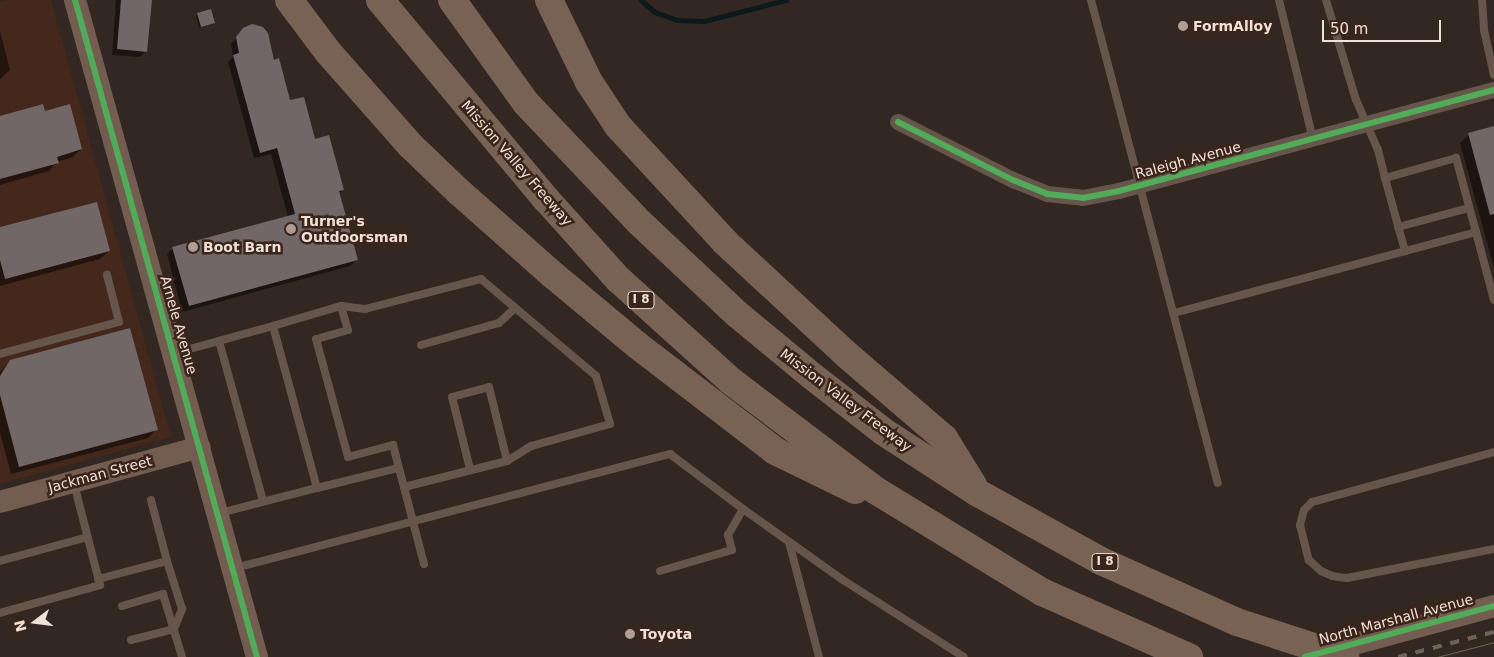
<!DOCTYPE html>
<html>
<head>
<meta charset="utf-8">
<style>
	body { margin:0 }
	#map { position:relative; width:1494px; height:657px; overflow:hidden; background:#332721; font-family:"DejaVu Sans",sans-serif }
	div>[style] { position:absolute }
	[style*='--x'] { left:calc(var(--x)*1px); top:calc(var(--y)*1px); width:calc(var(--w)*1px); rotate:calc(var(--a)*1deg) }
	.built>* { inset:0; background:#43281b }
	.shadow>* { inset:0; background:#0007 }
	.stream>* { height:5px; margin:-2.5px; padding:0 2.5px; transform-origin:2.5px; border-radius:2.5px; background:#0b181c }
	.building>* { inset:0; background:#726767 }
	.lane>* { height:8px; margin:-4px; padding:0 4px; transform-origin:4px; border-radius:4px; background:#66554a }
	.street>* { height:16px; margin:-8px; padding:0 8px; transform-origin:8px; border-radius:8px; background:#66554a }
	.secondary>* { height:22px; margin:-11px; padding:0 11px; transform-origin:11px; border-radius:11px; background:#725d50 }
	.highway>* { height:28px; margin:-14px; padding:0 14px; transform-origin:14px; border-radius:14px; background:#786254 }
	.tram>* { height:1px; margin:-0.5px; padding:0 0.5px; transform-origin:0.5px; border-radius:0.5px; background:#6e625a }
	.rail>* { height:4px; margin-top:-2px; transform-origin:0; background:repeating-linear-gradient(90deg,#6e625a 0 9px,transparent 0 18px) }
	.highway-bridge>* { height:28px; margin:-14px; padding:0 14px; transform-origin:14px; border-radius:14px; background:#786254 }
	.cycleway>* { height:6px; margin:-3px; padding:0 3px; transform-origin:3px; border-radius:3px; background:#51ab58 }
	.dots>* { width:14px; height:14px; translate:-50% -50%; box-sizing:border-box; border:2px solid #3b2419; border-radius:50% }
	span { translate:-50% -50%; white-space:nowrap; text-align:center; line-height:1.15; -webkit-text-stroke:5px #3b2419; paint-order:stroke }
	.shield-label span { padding:1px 4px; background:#3b2419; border:1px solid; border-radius:4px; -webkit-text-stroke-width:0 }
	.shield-label { font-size:12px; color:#efe0d8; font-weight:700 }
	.poi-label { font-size:14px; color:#efe0d8; font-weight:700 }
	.left { translate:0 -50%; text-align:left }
	.street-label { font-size:14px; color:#efe0d8 }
	.north { position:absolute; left:10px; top:597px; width:50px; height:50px; -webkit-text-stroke:4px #3b2419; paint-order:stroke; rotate:255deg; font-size:14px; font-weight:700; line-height:20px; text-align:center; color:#efe0d8 }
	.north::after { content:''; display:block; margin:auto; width:18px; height:22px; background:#efe0d8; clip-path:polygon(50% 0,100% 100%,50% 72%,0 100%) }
	.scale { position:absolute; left:1322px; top:20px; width:119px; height:22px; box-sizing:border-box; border:2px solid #efe0d8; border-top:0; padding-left:6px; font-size:15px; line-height:18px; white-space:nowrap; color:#efe0d8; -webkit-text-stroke:4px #3b2419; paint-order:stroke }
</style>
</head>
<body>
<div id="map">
	<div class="built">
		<div style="clip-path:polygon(8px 0,51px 0,171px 437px,0 484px,0 2px)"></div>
	</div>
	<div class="shadow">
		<div style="clip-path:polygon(116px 0,151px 0,146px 51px,140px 57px,112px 55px)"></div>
		<div style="clip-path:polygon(198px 14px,214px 23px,199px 28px,196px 16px)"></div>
		<div style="clip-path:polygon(244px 29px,273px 61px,289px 102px,342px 189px,339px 193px,357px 260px,350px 266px,182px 312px,167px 254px,173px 248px,288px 217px,271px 154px,254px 158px,228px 62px,233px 57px,231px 44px)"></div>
		<div style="clip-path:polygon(0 31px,10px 70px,0 79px)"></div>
		<div style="clip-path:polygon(44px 113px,81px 149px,73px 157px,57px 162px,49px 171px,0 185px,0 117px)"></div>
		<div style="clip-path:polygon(1494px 128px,1494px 268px,1460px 143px,1469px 135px)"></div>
		<div style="clip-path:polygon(0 229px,109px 251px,100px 259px,0 286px)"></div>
		<div style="clip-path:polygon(10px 361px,156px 430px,148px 438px,11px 474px,0 433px,0 372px)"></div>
	</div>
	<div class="stream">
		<div style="--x:641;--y:0;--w:18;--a:41"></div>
		<div style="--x:655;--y:12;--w:23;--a:20"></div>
		<div style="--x:677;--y:20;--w:27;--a:2"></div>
		<div style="--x:704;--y:21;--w:85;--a:-14.4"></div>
	</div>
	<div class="building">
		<div style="clip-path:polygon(121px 0,152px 0,147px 52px,117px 49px)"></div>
		<div style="clip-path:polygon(211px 9px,215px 23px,201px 27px,197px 13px)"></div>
		<div style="clip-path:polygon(252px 24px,263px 27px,268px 33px,274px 60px,279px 58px,290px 100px,304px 97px,315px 139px,329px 135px,344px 190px,339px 191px,358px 260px,189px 306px,172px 247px,295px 214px,277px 148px,260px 153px,233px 55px,239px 53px,236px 37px,243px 28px)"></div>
		<div style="clip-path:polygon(43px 104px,45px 111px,70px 104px,82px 149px,57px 157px,59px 163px,0 179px,0 116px)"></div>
		<div style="clip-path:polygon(1494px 126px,1494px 214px,1490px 215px,1468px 133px)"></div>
		<div style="clip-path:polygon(97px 202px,110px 251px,5px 279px,0 260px,0 227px)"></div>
		<div style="clip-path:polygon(130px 328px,158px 430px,19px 467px,0 395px,0 376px,10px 360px)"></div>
	</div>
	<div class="lane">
		<div style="--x:1091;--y:0;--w:499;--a:75.3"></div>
		<div style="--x:1279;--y:0;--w:143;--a:76.3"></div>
		<div style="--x:1482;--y:0;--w:30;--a:86"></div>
		<div style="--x:1484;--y:30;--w:46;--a:77.5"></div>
		<div style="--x:1385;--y:178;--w:76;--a:74.7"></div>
		<div style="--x:1398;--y:227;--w:73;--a:-15"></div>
		<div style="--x:1476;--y:232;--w:70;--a:75.2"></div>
		<div style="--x:341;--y:306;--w:25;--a:74"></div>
		<div style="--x:348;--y:330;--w:33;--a:164"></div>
		<div style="--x:316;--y:339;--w:122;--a:74.8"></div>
		<div style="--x:348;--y:457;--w:47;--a:-14.9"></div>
		<div style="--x:393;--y:445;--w:123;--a:75.4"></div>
		<div style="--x:1174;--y:313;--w:313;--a:-15"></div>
		<div style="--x:1476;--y:232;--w:77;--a:-105.1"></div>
		<div style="--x:1456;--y:158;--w:74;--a:164.3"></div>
		<div style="--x:1385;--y:178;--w:29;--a:-104"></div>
		<div style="--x:1378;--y:150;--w:55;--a:-113.7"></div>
		<div style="--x:1356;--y:100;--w:104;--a:-106.7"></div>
		<div style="--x:273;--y:326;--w:71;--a:-16.4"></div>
		<div style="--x:341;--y:306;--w:24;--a:7"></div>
		<div style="--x:365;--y:309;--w:120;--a:-14.5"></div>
		<div style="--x:481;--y:279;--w:150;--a:40.1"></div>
		<div style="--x:596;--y:376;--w:50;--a:73.7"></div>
		<div style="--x:610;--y:424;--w:82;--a:164.4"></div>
		<div style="--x:531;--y:446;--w:28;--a:148"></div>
		<div style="--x:507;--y:461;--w:106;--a:165.8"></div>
		<div style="--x:421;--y:345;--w:81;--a:-15.8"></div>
		<div style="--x:499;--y:323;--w:22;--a:-43"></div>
		<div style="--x:175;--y:353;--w:46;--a:-15.3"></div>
		<div style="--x:0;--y:354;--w:123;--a:-15.1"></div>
		<div style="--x:119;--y:322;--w:49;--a:-104.3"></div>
		<div style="--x:1494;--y:452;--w:189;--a:164.6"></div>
		<div style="--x:1312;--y:502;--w:11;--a:135"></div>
		<div style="--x:1304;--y:510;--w:16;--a:105"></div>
		<div style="--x:1300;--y:525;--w:36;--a:76"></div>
		<div style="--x:1309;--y:560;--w:16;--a:43"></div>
		<div style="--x:1321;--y:571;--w:12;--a:24"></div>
		<div style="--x:1332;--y:576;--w:15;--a:8"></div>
		<div style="--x:1347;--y:578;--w:150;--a:-11.2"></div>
		<div style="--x:470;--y:469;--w:74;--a:-104"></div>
		<div style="--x:452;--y:397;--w:38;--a:-15"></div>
		<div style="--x:489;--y:387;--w:76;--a:76.3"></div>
		<div style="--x:317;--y:488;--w:83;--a:-13.9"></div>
		<div style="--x:220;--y:513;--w:100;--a:-14.5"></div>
		<div style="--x:317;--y:488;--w:168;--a:-105.2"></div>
		<div style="--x:273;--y:326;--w:56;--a:164.5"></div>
		<div style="--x:219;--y:341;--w:166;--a:74.6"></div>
		<div style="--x:789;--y:542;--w:119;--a:75.4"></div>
		<div style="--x:0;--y:561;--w:91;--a:-15.3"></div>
		<div style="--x:235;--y:568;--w:450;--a:-14.7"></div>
		<div style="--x:670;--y:454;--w:91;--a:37"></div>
		<div style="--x:743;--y:509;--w:123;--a:35.4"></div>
		<div style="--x:843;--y:580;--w:143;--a:32.5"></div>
		<div style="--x:660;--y:571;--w:75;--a:-16.3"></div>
		<div style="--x:732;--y:550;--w:16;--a:-105"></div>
		<div style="--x:728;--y:535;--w:30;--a:-60"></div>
		<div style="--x:98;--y:579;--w:71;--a:-14.6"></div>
		<div style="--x:167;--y:561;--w:63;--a:-104.7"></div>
		<div style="--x:122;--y:606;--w:43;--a:-16.3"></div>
		<div style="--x:163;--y:594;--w:66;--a:73.2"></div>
		<div style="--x:0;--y:613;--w:104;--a:-15.6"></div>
		<div style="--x:100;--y:585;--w:104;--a:-104.4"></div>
		<div style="--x:131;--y:640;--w:44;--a:-14.3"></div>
		<div style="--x:174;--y:629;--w:22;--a:-68"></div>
		<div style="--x:182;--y:609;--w:50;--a:-107.4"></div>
	</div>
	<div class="street">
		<div style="--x:898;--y:122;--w:129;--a:26.8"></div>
		<div style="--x:1013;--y:180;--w:37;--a:22"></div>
		<div style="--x:1047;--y:194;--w:36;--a:6"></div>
		<div style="--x:1083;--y:198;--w:37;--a:-11"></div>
		<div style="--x:1119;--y:191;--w:388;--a:-15.1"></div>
	</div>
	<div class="secondary">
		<div style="--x:75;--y:0;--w:682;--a:74.52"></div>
		<div style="--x:0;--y:502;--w:207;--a:-15.4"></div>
		<div style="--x:1321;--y:653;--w:179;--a:-15.2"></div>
	</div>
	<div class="highway">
		<div style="--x:289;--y:0;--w:65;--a:53.1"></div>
		<div style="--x:328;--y:52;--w:124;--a:48.6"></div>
		<div style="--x:410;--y:145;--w:66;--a:43.8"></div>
		<div style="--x:458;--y:191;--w:127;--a:41.5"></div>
		<div style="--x:553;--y:275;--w:109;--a:39.8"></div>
		<div style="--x:637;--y:345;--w:174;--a:37.5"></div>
		<div style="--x:775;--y:451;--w:89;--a:26"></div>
		<div style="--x:380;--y:0;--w:259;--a:50.2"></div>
		<div style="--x:546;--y:199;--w:108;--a:48"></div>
		<div style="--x:618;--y:279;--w:152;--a:42.1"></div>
		<div style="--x:731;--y:381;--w:181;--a:37.1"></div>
		<div style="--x:875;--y:490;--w:196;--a:31.4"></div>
		<div style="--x:1042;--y:592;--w:161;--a:23.9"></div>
		<div style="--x:452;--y:0;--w:127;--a:54.3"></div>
		<div style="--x:526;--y:103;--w:164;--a:46.5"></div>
		<div style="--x:639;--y:222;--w:134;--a:43.2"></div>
		<div style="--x:737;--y:314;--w:97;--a:39.6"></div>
		<div style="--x:812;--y:376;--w:91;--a:37.9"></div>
		<div style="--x:884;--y:432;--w:112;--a:33"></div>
		<div style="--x:978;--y:493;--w:141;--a:28.9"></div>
		<div style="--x:1101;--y:561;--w:149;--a:24.2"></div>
		<div style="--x:549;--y:0;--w:91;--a:64"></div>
		<div style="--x:589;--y:82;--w:53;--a:56.6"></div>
		<div style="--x:618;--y:126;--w:158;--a:47.3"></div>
		<div style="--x:725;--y:242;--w:166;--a:42.8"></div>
		<div style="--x:847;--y:355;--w:128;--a:40.6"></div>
		<div style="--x:944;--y:438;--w:55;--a:58.3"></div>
	</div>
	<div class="tram">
		<div style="--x:1437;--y:657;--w:59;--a:-14.7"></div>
	</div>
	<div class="rail">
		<div style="--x:1398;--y:657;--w:99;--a:-14.6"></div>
	</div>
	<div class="highway-bridge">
		<div style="--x:1237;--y:622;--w:114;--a:18"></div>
	</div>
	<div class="cycleway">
		<div style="--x:75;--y:0;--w:682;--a:74.52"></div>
		<div style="--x:898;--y:122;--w:129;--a:26.8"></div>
		<div style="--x:1013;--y:180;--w:37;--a:22"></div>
		<div style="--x:1047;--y:194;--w:36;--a:6"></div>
		<div style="--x:1083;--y:198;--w:37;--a:-11"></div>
		<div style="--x:1119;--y:191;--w:388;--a:-15.1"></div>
		<div style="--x:1305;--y:657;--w:196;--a:-15.1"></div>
	</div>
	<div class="dots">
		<div style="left:1183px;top:26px;background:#ad9f98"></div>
		<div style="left:291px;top:229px;background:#ad9f98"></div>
		<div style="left:193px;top:247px;background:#ad9f98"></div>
		<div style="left:630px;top:634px;background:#ad9f98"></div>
	</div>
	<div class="shield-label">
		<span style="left:641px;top:300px">I 8</span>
		<span style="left:1105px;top:562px">I 8</span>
	</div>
	<div class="poi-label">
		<span class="left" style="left:1193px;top:26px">FormAlloy</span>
		<span class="left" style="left:301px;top:229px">Turner's<br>Outdoorsman</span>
		<span class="left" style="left:203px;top:247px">Boot Barn</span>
		<span class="left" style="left:640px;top:634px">Toyota</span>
	</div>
	<div class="street-label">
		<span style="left:1188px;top:160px;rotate:-15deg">Raleigh Avenue</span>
		<span style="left:517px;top:163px;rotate:49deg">Mission Valley Freeway</span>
		<span style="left:179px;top:325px;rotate:74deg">Arnele Avenue</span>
		<span style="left:846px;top:400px;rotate:37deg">Mission Valley Freeway</span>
		<span style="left:100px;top:474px;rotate:-15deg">Jackman Street</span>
		<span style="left:1396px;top:619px;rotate:-15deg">North Marshall Avenue</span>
	</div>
	<div class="north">N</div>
	<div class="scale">50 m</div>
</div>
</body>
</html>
